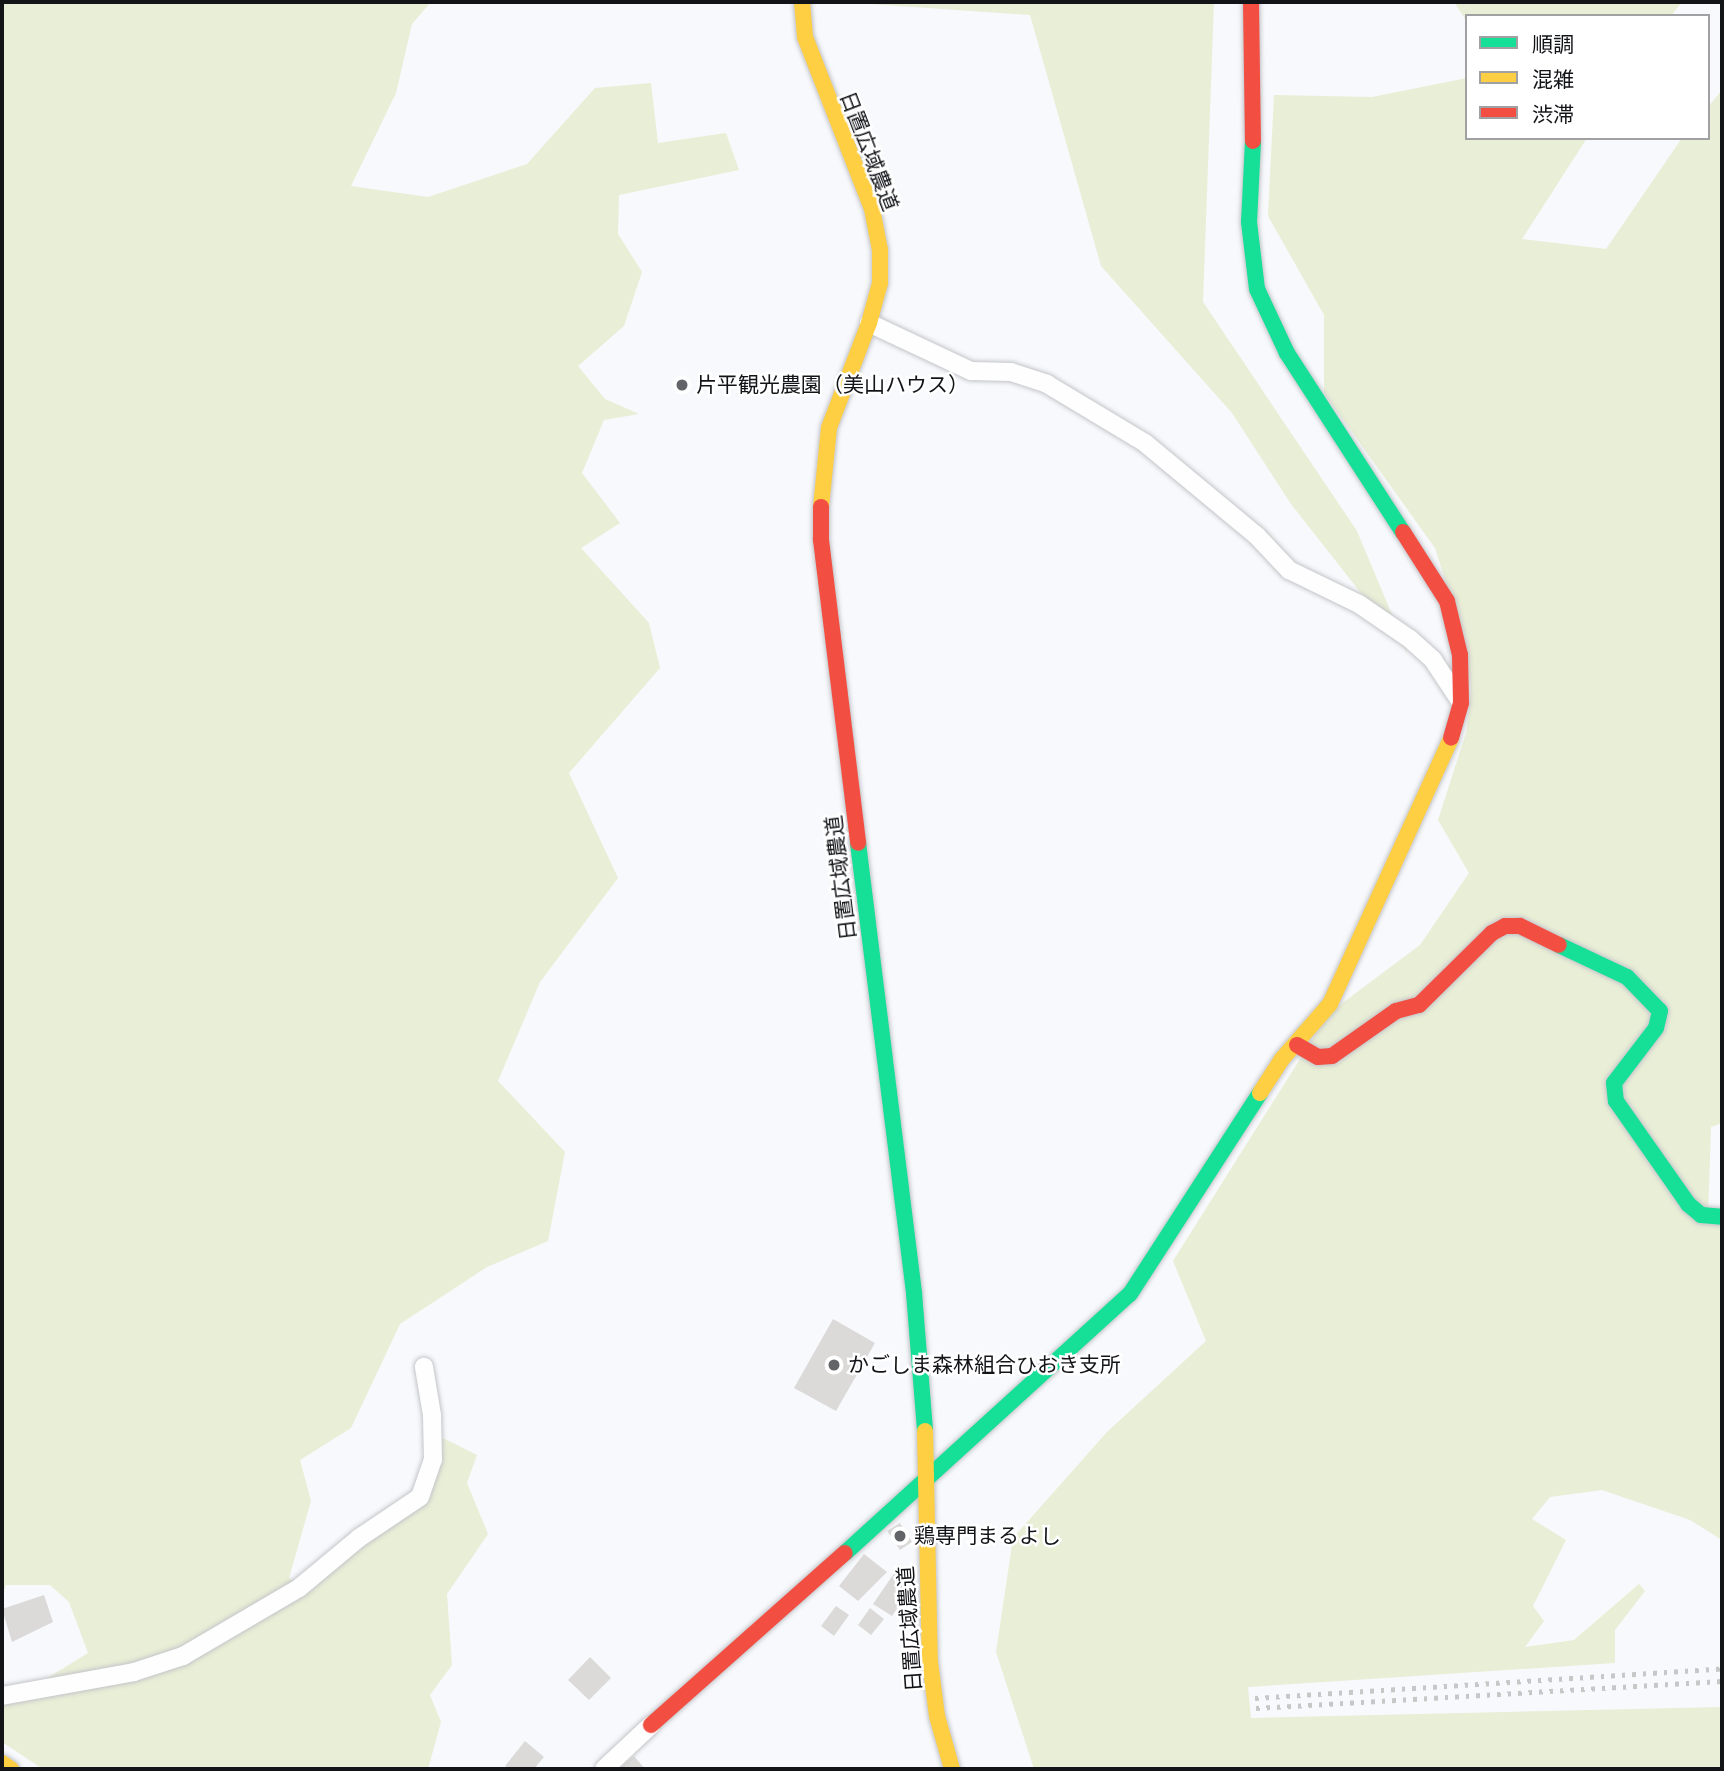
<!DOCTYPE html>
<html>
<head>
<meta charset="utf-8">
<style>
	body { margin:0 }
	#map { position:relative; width:1724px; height:1771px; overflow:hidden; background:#f7f9fc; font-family:Karla,"Noto Sans JP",sans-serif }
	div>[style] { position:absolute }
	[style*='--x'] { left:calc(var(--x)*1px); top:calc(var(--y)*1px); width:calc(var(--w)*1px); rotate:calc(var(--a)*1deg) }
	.green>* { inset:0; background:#e9eed6 }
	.building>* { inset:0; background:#dbdad9 }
	.roads { filter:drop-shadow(0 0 2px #c4c5c9) drop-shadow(0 0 2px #c4c5c9) }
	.street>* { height:18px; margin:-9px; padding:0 9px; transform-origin:9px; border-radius:9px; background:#fefeff }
	.fast>* { height:16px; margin:-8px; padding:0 8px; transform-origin:8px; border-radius:8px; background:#16e098 }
	.slow>* { height:16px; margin:-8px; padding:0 8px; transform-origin:8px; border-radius:8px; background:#ffcf43 }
	.jam>* { height:16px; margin:-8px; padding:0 8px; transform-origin:8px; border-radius:8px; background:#f24e42 }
	.rail>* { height:5px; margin-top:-2.5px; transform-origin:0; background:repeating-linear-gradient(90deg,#c7c7c7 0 3.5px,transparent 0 10.5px) }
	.dots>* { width:19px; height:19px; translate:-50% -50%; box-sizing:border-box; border:4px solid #fff; border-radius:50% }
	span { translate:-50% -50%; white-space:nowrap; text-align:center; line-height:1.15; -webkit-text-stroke:5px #fff; paint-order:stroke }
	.street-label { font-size:21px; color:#131418 }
	.poi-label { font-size:21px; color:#131418 }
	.left { translate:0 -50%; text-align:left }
	.frame { position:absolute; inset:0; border:4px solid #131418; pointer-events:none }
	.legend { position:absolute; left:1465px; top:14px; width:245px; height:126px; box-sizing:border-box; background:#fff; border:2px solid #a1a1a3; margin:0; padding:9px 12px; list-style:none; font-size:21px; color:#131418 }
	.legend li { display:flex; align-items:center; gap:14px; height:35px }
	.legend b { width:35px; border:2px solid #a1a1a3 }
</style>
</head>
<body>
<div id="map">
	<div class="green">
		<div style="clip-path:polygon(2px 2px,521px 2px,430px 3px,412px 24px,396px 93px,351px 186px,428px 197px,527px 164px,595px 88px,651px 83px,658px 143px,726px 133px,739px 170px,619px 195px,618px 234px,642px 272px,624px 326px,578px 366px,605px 399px,639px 414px,604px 420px,582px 473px,620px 523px,581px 548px,649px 623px,660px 668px,569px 773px,618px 878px,540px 982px,498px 1081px,565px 1152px,548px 1241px,487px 1267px,400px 1324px,351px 1428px,300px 1460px,311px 1501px,289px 1578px,310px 1587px,413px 1497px,443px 1438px,477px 1455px,467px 1483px,488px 1534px,447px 1594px,452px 1665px,430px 1695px,441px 1722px,428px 1769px,43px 1769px,2px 1742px,2px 1706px,88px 1653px,69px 1602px,50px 1585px,6px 1585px,2px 1596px)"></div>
		<div style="clip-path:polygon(841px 2px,1214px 2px,1203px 302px,1357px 531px,1408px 653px,1291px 504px,1232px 413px,1101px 266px,1030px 15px)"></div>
		<div style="clip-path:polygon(1454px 2px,1682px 2px,1671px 16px,1467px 16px,1467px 22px)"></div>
		<div style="clip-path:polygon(1467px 78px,1467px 138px,1587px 138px,1522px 239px,1606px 249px,1682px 138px,1708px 138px,1708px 107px,1722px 90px,1722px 1123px,1711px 1127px,1708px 1217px,1722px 1222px,1722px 1540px,1690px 1520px,1602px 1490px,1550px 1497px,1532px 1519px,1566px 1540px,1533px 1606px,1544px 1621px,1525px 1647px,1574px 1640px,1639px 1584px,1645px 1591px,1615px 1630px,1615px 1663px,1248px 1687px,1251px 1718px,1722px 1707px,1722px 1769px,1034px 1769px,996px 1652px,1013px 1538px,1107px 1432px,1206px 1341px,1173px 1261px,1329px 1013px,1420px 945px,1469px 873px,1438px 820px,1466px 733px,1471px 690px,1467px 649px,1435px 548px,1324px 393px,1324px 315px,1268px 216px,1274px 95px,1372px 97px)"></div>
	</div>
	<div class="building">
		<div style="clip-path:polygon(833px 1319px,875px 1343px,836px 1411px,794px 1388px)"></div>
		<div style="clip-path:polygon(900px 1523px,912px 1542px,900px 1550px,887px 1531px)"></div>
		<div style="clip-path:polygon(864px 1554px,887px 1572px,858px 1601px,839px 1586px)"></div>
		<div style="clip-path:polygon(895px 1572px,913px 1585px,892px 1616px,873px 1604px)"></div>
		<div style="clip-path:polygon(44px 1595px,53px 1622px,12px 1642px,2px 1609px)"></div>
		<div style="clip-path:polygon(836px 1606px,849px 1615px,834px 1636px,821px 1626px)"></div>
		<div style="clip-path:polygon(870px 1608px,884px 1619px,871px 1635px,858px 1625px)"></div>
		<div style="clip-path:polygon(590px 1657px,611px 1678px,589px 1700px,568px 1680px)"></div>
		<div style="clip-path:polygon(525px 1741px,544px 1757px,534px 1769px,510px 1769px,505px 1766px)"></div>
		<div style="clip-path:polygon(634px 1756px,645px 1769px,618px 1769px)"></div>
	</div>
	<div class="roads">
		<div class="street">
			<div style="--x:869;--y:323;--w:113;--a:25.2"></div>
			<div style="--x:971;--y:371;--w:40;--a:1.4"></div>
			<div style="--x:1011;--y:372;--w:38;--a:18"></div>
			<div style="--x:1047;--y:384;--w:114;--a:31"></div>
			<div style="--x:1145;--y:443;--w:146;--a:39.7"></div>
			<div style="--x:1257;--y:536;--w:47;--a:46.7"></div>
			<div style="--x:1289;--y:570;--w:78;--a:25.9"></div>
			<div style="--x:1359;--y:604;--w:62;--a:34.5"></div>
			<div style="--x:1410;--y:639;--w:31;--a:42"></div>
			<div style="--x:1433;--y:660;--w:49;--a:56.6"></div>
			<div style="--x:2;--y:1696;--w:134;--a:-10.3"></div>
			<div style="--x:134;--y:1672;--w:52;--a:-18.1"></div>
			<div style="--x:183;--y:1656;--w:134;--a:-30.4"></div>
			<div style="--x:299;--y:1588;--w:78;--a:-39.8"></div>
			<div style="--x:359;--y:1538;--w:73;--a:-33.9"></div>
			<div style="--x:420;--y:1497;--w:39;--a:-71"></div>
			<div style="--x:433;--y:1460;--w:45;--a:-91.3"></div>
			<div style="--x:432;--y:1415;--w:49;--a:-99.5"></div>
			<div style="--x:604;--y:1769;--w:64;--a:-43.1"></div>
		</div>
		<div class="fast">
			<div style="--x:1253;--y:141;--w:81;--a:92.8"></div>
			<div style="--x:1249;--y:222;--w:67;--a:83.2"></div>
			<div style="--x:1257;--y:289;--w:71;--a:64.9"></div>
			<div style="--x:1287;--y:353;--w:213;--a:57.1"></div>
			<div style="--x:858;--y:843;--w:453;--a:82.9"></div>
			<div style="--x:914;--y:1293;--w:138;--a:85.4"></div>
			<div style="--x:1559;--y:945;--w:75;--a:25.2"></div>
			<div style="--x:1627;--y:977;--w:47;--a:45.9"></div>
			<div style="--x:1660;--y:1011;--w:17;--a:103"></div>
			<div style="--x:1656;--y:1028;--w:69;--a:127.4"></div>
			<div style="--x:1614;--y:1083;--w:18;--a:84"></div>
			<div style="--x:1616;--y:1101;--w:126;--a:55"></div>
			<div style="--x:1688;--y:1204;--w:17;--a:40"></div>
			<div style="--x:1701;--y:1215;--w:21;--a:5"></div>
			<div style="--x:845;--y:1553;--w:385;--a:-42.3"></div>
			<div style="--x:1130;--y:1294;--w:239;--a:-57.1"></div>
		</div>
		<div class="slow">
			<div style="--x:802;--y:2;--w:35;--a:85"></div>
			<div style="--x:805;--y:37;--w:185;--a:68.7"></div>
			<div style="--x:872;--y:209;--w:42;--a:79"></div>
			<div style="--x:880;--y:250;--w:33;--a:90"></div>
			<div style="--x:880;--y:283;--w:41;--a:105.4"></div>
			<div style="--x:869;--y:323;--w:112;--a:110.9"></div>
			<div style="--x:829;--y:428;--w:79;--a:95.8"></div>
			<div style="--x:1260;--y:1093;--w:40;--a:-57.1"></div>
			<div style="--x:1282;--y:1059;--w:73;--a:-48.9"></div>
			<div style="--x:1330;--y:1004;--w:292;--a:-65.5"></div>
			<div style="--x:925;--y:1431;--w:231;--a:88.8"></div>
			<div style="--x:930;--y:1662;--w:54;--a:82.6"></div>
			<div style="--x:937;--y:1716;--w:55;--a:74.2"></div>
			<div style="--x:2;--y:1763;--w:11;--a:34"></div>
		</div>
		<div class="jam">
			<div style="--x:1251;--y:2;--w:139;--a:89.2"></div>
			<div style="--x:821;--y:507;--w:33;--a:90"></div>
			<div style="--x:821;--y:540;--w:305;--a:83"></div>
			<div style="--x:1403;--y:532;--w:82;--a:57.5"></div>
			<div style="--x:1447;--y:601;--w:56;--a:76.5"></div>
			<div style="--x:1460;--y:655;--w:48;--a:88.8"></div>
			<div style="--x:1461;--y:703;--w:36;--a:106"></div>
			<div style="--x:1297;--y:1045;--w:24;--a:30"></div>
			<div style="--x:1318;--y:1057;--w:14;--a:-4"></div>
			<div style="--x:1332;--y:1056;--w:78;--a:-35.1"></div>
			<div style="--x:1396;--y:1011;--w:24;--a:-15"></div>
			<div style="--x:1419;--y:1005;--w:103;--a:-44.6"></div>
			<div style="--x:1492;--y:933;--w:15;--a:-28"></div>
			<div style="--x:1505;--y:926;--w:15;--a:0"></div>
			<div style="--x:1520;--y:926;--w:43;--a:26"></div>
			<div style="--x:651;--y:1725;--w:259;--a:-41.6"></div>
		</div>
	</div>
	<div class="rail">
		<div style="--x:1255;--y:1698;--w:468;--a:-3.6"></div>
		<div style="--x:1256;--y:1708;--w:467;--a:-3.3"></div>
	</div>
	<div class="dots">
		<div style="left:682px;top:385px;background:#636468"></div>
		<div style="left:834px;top:1365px;background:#636468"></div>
		<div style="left:900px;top:1536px;background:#636468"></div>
	</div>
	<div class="street-label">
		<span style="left:869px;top:151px;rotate:69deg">日置広域農道</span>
		<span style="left:841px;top:878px;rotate:-97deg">日置広域農道</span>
		<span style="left:910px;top:1629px;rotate:-94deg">日置広域農道</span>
	</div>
	<div class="poi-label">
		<span class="left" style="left:696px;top:385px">片平観光農園（美山ハウス）</span>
		<span class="left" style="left:848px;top:1365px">かごしま森林組合ひおき支所</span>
		<span class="left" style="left:914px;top:1536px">鶏専門まるよし</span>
	</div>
	<div class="frame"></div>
	<ul class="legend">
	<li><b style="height:9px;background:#16e098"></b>順調</li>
	<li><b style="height:9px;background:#ffcf43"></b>混雑</li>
	<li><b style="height:9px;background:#f24e42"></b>渋滞</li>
	</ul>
</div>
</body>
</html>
